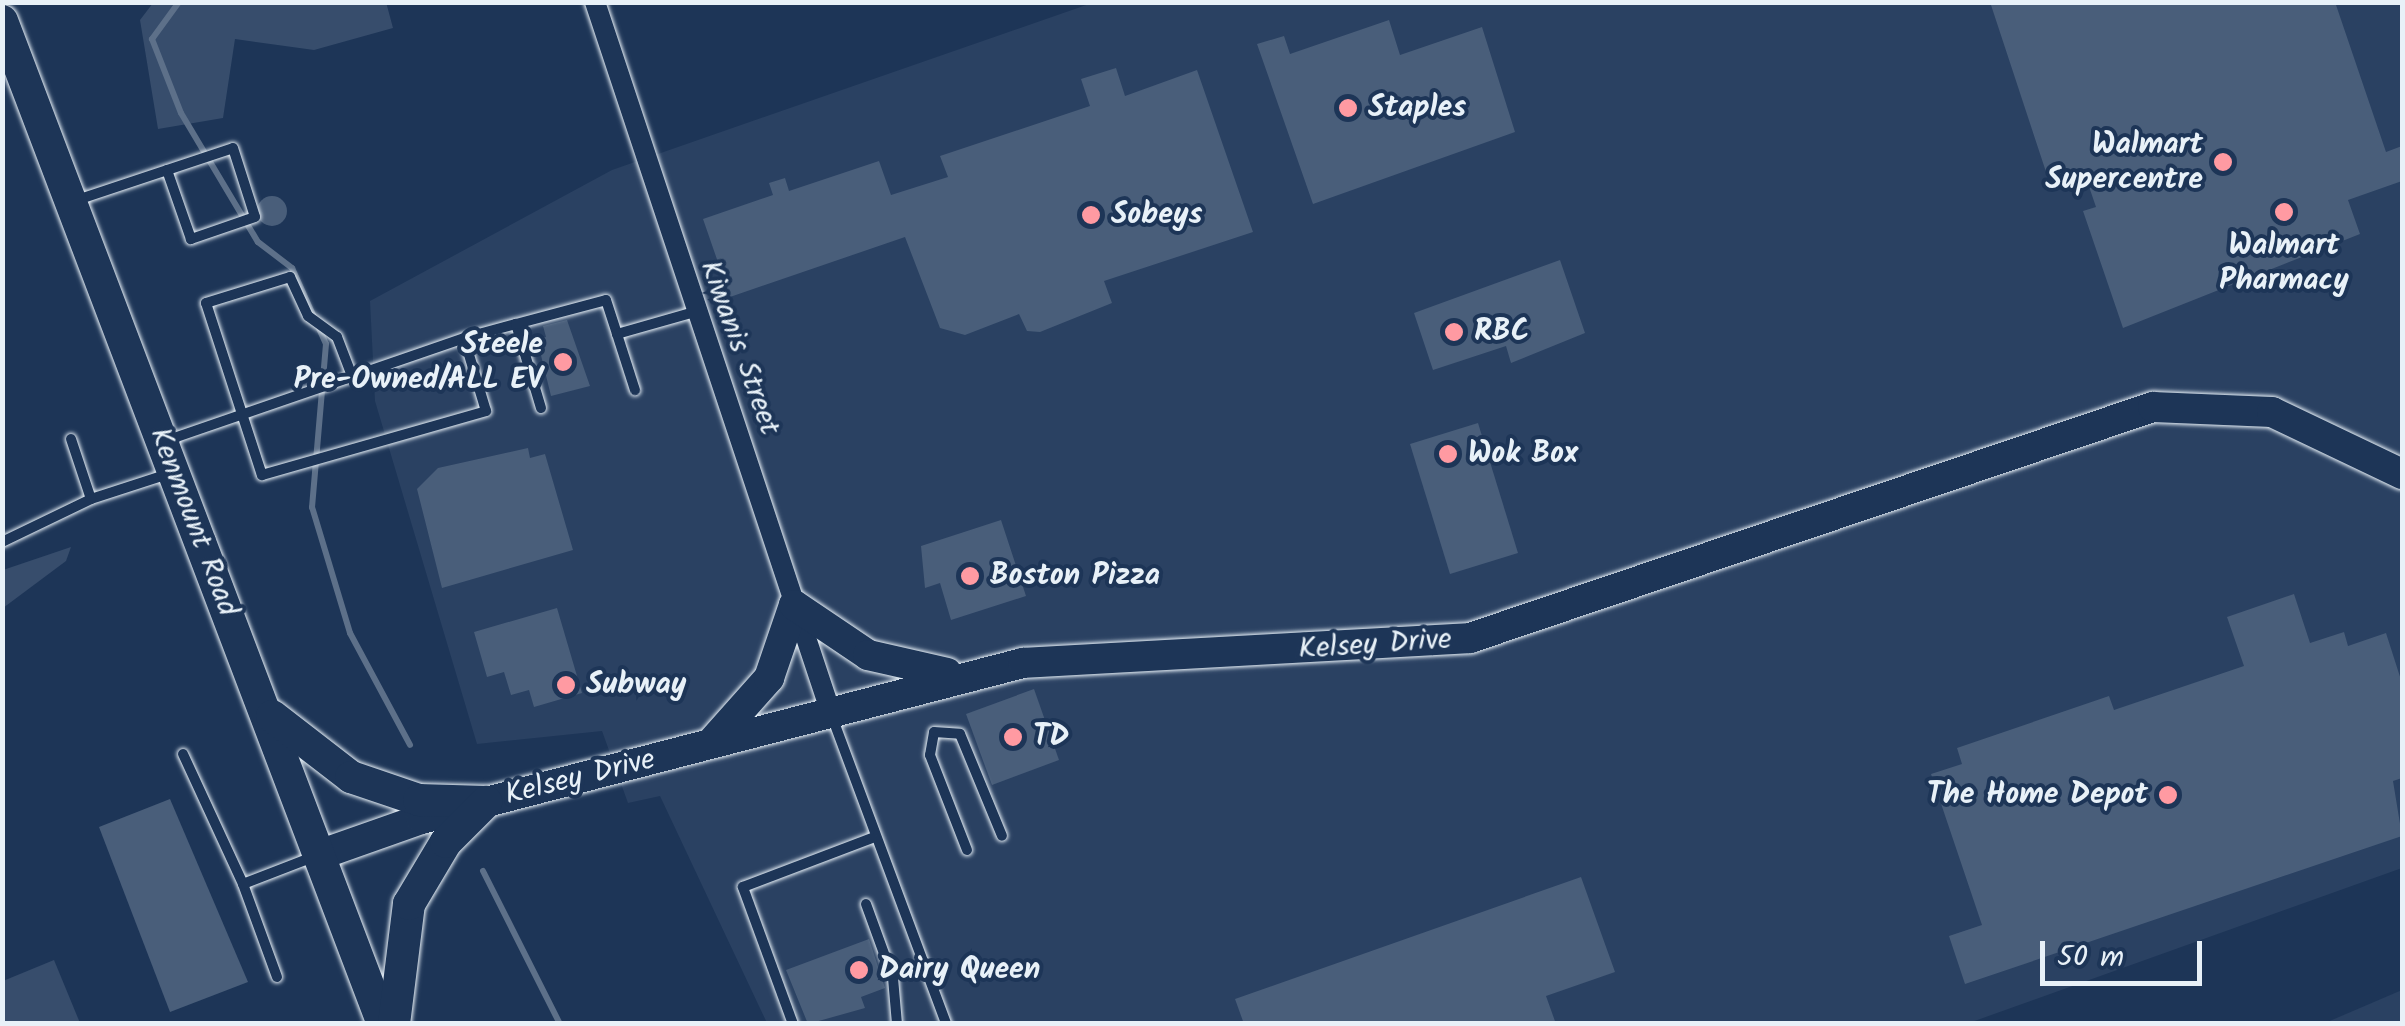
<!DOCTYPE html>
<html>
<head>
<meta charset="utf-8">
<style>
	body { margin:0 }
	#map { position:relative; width:2405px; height:1026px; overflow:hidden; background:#1d3557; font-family:Kalam,sans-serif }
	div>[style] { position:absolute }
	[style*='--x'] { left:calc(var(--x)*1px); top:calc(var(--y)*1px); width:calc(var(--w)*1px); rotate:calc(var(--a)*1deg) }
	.built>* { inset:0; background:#2a4162 }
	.green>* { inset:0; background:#374d6c }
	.stream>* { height:6px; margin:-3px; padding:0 3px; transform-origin:3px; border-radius:3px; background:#5d7089 }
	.building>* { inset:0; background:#495e7a }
	.round { border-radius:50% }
	.roads { filter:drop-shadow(0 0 2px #e8f1f8) drop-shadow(0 0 2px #e8f1f8) }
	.lane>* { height:10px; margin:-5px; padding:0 5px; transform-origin:5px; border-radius:5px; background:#1d3557 }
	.street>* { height:20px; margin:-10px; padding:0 10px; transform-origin:10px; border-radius:10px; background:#1d3557 }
	.secondary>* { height:30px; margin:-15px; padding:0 15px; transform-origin:15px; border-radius:15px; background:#1d3557 }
	.primary>* { height:32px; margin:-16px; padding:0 16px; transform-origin:16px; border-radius:16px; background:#1d3557 }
	.dots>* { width:28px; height:28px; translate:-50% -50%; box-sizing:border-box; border:5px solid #1d3557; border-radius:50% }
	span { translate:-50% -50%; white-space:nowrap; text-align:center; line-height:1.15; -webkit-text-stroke:8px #1d3557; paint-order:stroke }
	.poi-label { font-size:30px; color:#e8f1f8; font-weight:700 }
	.left { translate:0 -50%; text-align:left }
	.right { translate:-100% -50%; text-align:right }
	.street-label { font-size:30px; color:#e8f1f8 }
	.frame { position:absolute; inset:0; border:5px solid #e8f1f8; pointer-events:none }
	.scale { position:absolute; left:2040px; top:941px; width:162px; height:45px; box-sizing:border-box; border:5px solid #e8f1f8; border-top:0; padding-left:12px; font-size:30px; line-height:35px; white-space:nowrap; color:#e8f1f8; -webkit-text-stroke:8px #1d3557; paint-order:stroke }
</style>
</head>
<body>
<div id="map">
	<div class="built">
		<div style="clip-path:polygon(1092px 3px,2402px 3px,2402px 868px,1969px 1023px,767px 1023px,660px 796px,628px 803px,602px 731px,477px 744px,375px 401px,370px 301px,612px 170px)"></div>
		<div style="clip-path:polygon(2402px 990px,2402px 1023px,2325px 1023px)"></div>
	</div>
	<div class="green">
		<div style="clip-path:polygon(386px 2px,393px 28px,314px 50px,235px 39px,223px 118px,158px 129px,140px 20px,153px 3px)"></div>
		<div style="clip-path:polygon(71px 547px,66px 561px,3px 608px,3px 570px)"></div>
		<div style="clip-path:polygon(54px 960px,80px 1023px,3px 1023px,3px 981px)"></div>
	</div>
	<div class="stream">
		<div style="--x:179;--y:2;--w:46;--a:126.1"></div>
		<div style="--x:152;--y:39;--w:79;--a:68.6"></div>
		<div style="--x:181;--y:113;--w:150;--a:59.2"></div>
		<div style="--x:258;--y:242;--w:43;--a:37.4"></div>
		<div style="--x:292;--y:268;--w:83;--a:65.9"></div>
		<div style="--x:326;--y:344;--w:164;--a:94.9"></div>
		<div style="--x:312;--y:507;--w:132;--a:73.2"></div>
		<div style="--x:350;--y:633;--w:127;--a:61.8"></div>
		<div style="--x:483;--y:871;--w:171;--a:63.3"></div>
	</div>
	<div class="building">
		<div style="clip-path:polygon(1990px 2px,2335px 2px,2386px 152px,2402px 146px,2402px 181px,2348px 200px,2360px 234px,2123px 328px,2083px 211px,2096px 207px,2084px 172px,2050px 184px)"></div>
		<div style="clip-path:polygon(1389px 20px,1400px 55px,1482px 27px,1515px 132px,1313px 204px,1257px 44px,1284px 36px,1290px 54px)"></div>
		<div style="clip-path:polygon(1116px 68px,1125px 96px,1197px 70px,1253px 232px,1104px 281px,1112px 303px,1040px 332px,1027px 331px,1019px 314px,965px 335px,940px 328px,905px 237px,730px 297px,703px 219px,773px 195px,769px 183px,785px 178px,789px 191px,879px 161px,891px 195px,948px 177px,940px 156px,1090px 106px,1081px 79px)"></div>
		<div class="round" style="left:257px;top:196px;width:30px;height:30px"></div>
		<div style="clip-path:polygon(1560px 260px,1585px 333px,1511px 363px,1506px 346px,1433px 370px,1414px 313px)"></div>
		<div style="clip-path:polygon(567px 320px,590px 386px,551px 396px,537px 339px,546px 337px,543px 326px)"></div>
		<div style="clip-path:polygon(1478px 423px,1518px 553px,1450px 574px,1410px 444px)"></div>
		<div style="clip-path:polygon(528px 448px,530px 458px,545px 454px,573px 550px,442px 588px,417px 489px,438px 468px)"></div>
		<div style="clip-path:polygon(1001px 520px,1026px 596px,951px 620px,940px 583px,925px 588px,921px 546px)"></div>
		<div style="clip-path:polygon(2294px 594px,2310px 643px,2344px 632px,2348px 646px,2386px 633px,2402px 683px,2402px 778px,2393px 781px,2402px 836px,1965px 984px,1949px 936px,1982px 925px,1931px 774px,1962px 764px,1957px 748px,2109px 696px,2114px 710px,2244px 666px,2227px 617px)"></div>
		<div style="clip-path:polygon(557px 608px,582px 693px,534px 707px,529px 690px,511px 695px,504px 672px,487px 677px,474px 632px)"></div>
		<div style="clip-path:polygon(1034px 689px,1059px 760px,992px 785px,966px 714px)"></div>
		<div style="clip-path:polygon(170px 799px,248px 982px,170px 1012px,99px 827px)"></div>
		<div style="clip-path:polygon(1581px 877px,1615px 972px,1546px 996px,1556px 1024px,1244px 1024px,1235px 999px)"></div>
		<div style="clip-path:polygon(869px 939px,885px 988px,861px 997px,865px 1008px,808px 1024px,786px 970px)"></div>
	</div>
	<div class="roads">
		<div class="lane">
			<div style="--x:77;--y:200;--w:164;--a:-18.4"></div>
			<div style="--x:233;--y:148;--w:72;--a:72.3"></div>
			<div style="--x:255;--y:217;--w:68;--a:161"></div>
			<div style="--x:191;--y:239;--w:73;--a:-109.2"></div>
			<div style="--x:617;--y:334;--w:59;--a:72.2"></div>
			<div style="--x:352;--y:376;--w:42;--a:-111"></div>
			<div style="--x:337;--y:337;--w:36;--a:-144"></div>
			<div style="--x:308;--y:316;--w:43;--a:-114.8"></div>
			<div style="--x:290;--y:277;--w:88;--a:162.8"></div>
			<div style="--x:206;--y:303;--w:181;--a:72"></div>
			<div style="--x:262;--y:475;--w:233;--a:-15.9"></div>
			<div style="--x:486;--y:411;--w:76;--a:-106.8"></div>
			<div style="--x:464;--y:338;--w:54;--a:-15.1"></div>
			<div style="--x:541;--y:408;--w:88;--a:-106.6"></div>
			<div style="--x:516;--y:324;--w:93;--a:-14.9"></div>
			<div style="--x:606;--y:300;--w:36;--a:72"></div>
			<div style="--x:617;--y:334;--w:80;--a:-15.9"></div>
			<div style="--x:71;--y:439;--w:63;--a:71.6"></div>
			<div style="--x:91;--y:499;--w:81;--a:-18"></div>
			<div style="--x:168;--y:440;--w:313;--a:-19"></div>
			<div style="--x:2;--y:542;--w:99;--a:-25.8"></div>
			<div style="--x:831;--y:714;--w:331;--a:69.6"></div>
			<div style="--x:183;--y:754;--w:143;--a:65.2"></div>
			<div style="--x:967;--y:850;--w:102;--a:-111.3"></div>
			<div style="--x:930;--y:755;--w:23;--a:-80"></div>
			<div style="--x:934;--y:732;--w:26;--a:4"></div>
			<div style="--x:960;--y:734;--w:110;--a:67.6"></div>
			<div style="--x:866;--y:904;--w:79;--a:70"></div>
			<div style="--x:893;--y:978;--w:46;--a:85"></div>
			<div style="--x:277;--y:977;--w:99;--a:-110.1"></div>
			<div style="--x:243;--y:884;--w:75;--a:-21.1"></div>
			<div style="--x:793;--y:1024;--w:146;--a:-110.1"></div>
			<div style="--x:743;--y:887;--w:138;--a:-20.8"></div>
		</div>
		<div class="street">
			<div style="--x:595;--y:2;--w:749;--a:71.64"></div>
		</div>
		<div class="secondary">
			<div style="--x:712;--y:742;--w:86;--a:-48.3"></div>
			<div style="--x:769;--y:678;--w:77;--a:-71.1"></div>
			<div style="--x:794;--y:605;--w:89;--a:34"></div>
			<div style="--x:868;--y:655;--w:81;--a:12.8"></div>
			<div style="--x:319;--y:855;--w:108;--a:-19.4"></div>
			<div style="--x:421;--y:819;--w:622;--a:-14.53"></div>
			<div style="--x:1023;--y:663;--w:448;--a:-3.2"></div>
			<div style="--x:1470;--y:638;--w:721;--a:-18.69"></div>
			<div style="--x:2153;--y:407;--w:119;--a:2.4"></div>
			<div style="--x:2272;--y:412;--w:144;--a:25.5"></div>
		</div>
		<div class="primary">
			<div style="--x:2;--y:21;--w:1073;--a:69.2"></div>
			<div style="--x:272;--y:716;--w:100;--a:37.7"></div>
			<div style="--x:351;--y:777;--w:72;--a:18.7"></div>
			<div style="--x:419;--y:800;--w:67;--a:1.7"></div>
			<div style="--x:394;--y:1024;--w:121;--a:-82.9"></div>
			<div style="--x:409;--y:904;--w:72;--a:-59.2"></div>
			<div style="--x:446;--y:842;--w:57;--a:-45"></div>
		</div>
	</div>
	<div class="dots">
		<div style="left:1348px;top:108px;background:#ff9aa2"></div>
		<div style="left:2223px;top:162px;background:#ff9aa2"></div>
		<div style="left:2284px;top:212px;background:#ff9aa2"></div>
		<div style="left:1091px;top:215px;background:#ff9aa2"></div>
		<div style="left:1454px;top:332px;background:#ff9aa2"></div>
		<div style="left:563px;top:362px;background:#ff9aa2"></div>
		<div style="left:1448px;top:454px;background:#ff9aa2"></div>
		<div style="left:970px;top:576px;background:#ff9aa2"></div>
		<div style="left:566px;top:685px;background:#ff9aa2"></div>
		<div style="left:1013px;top:737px;background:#ff9aa2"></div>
		<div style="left:2168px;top:795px;background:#ff9aa2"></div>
		<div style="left:859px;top:970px;background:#ff9aa2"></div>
	</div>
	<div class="poi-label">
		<span class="left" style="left:1368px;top:108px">Staples</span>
		<span class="right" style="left:2203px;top:162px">Walmart<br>Supercentre</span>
		<span class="left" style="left:1111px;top:215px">Sobeys</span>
		<span style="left:2284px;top:263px">Walmart<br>Pharmacy</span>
		<span class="left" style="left:1474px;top:332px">RBC</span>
		<span class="right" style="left:543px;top:362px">Steele<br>Pre-Owned/ALL EV</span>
		<span class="left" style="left:1468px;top:454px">Wok Box</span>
		<span class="left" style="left:990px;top:576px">Boston Pizza</span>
		<span class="left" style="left:586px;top:685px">Subway</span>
		<span class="left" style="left:1033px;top:737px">TD</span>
		<span class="right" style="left:2148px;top:795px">The Home Depot</span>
		<span class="left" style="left:879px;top:970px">Dairy Queen</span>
	</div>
	<div class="street-label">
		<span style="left:739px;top:348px;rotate:70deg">Kiwanis Street</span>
		<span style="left:193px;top:522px;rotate:69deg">Kenmount Road</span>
		<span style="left:1375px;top:645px;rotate:-4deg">Kelsey Drive</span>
		<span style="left:580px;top:778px;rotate:-14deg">Kelsey Drive</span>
	</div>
	<div class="frame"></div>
	<div class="scale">50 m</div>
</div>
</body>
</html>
